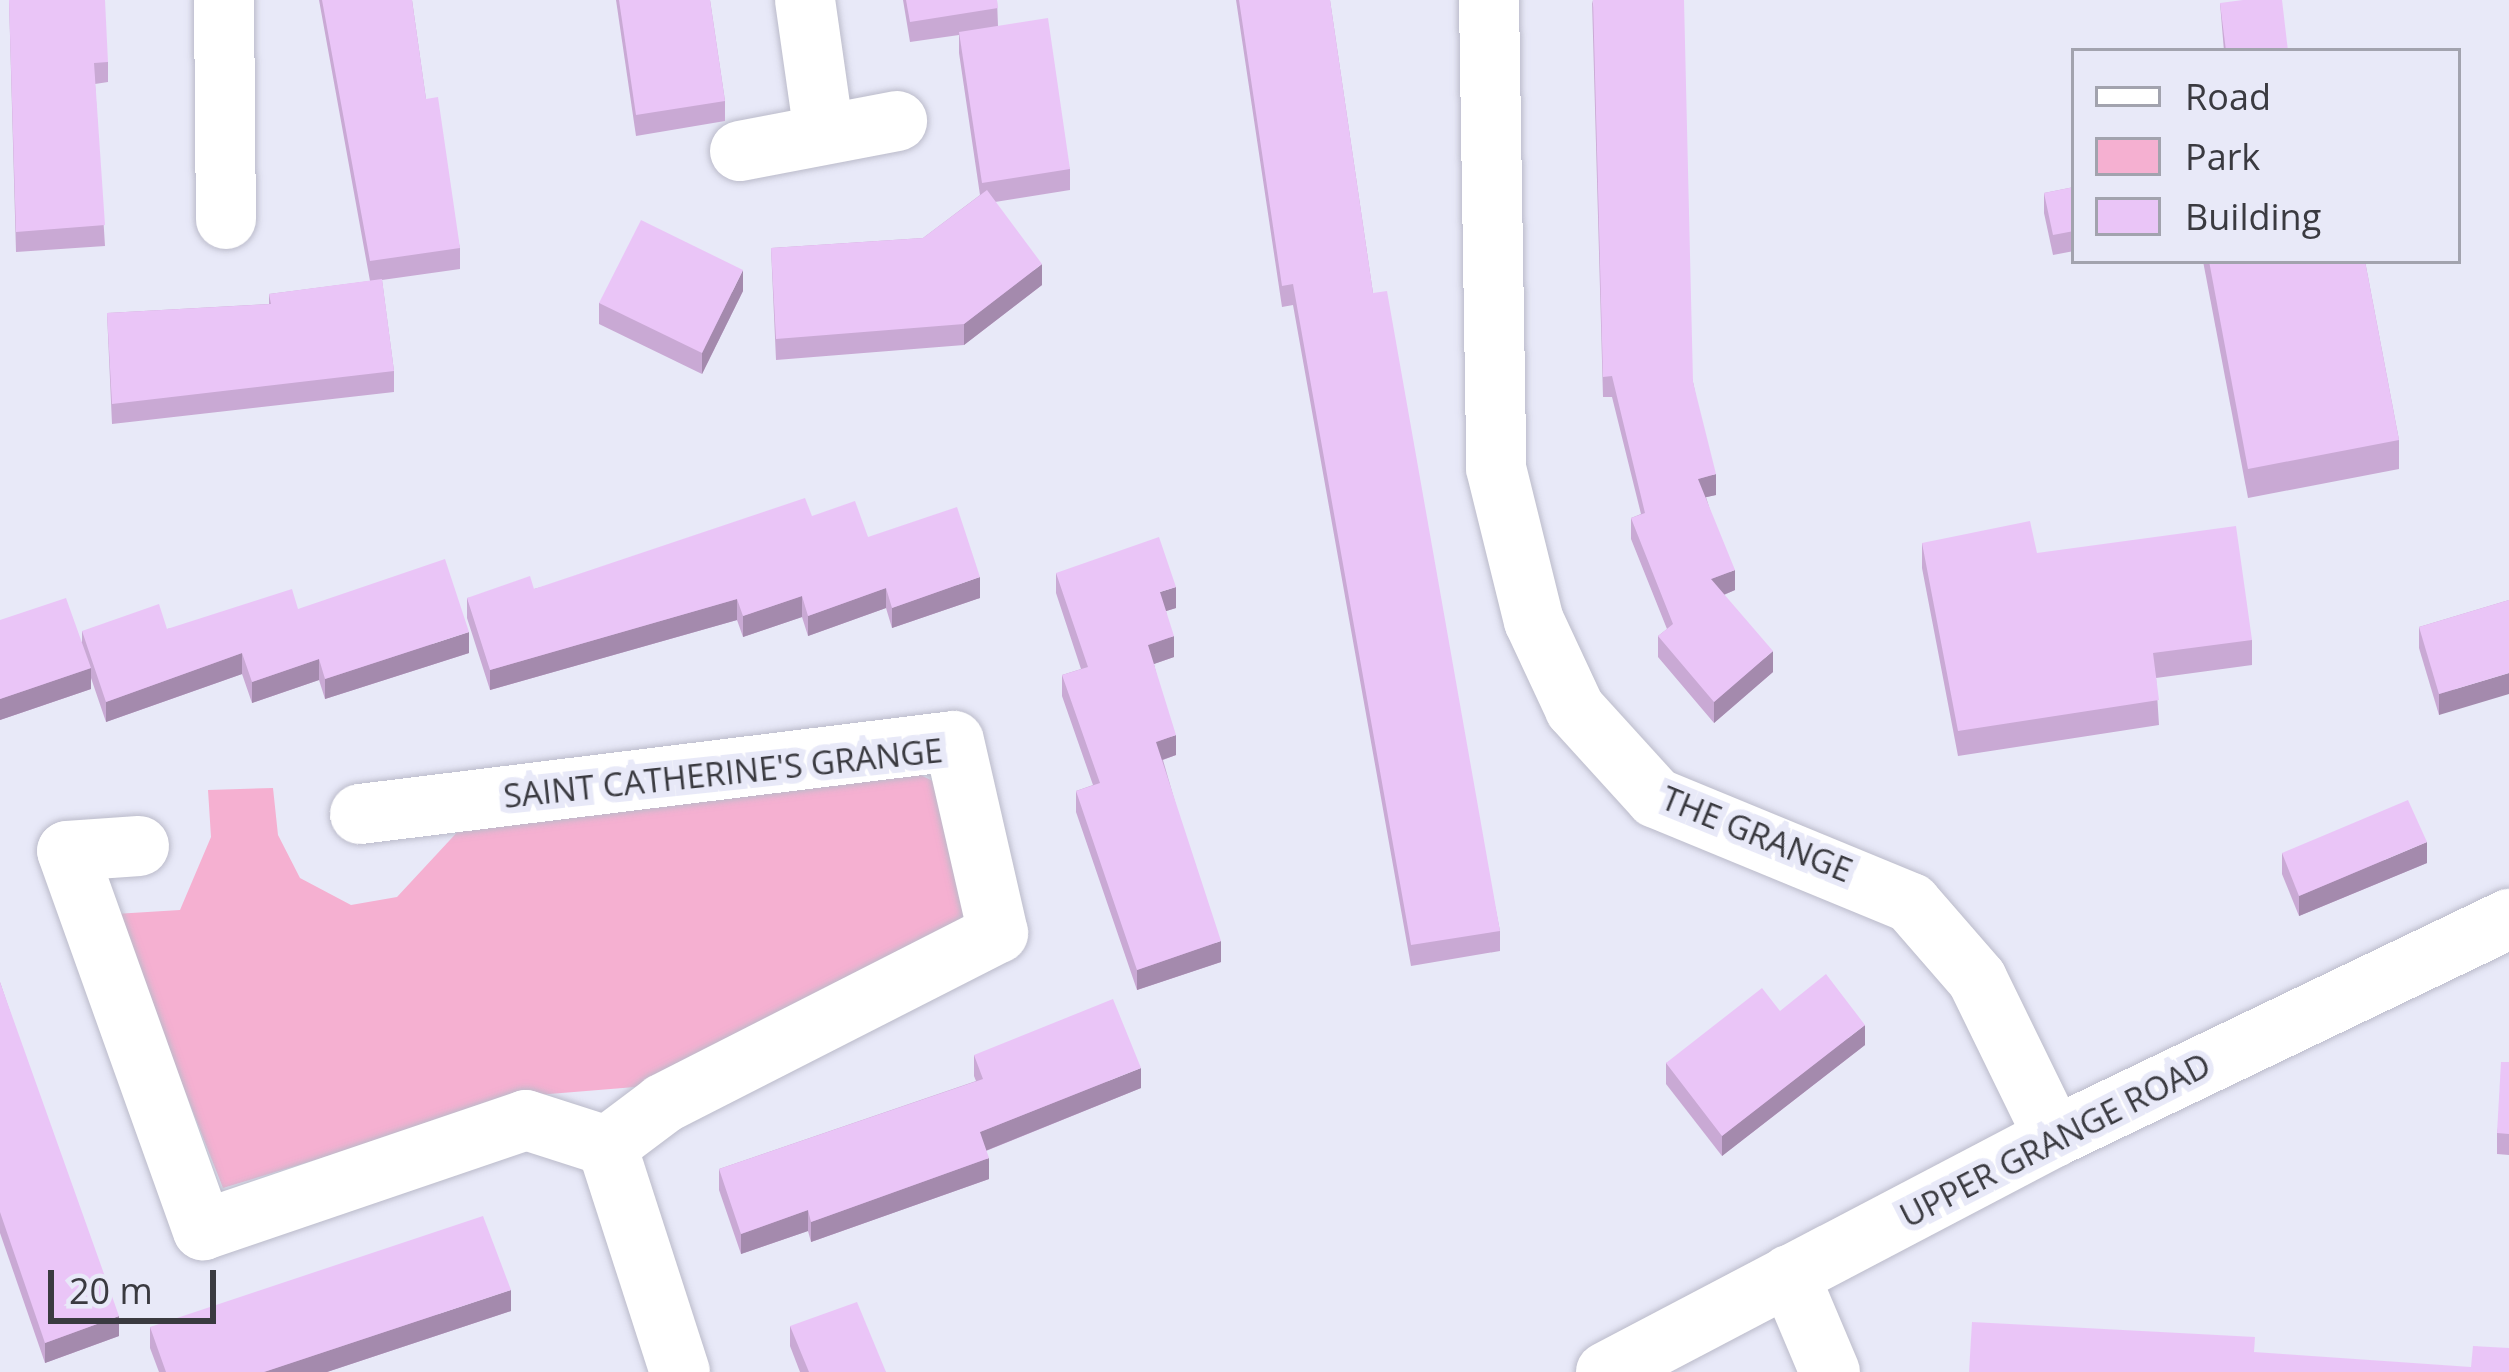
<!DOCTYPE html>
<html>
<head>
<meta charset="utf-8">
<style>
	body { margin:0 }
	#map { position:relative; width:2509px; height:1372px; overflow:hidden; background:#e8e9f8; font-family:"Open Sans",sans-serif }
	div>[style] { position:absolute }
	[style*='--x'] { left:calc(var(--x)*1px); top:calc(var(--y)*1px); width:calc(var(--w)*1px); rotate:calc(var(--a)*1deg) }
	.green>* { inset:0; background:#f5b0d1 }
	.roads { filter:drop-shadow(0 0 3px #bbbbca) drop-shadow(0 0 3px #bbbbca) }
	.minor>* { height:60px; margin:-30px; padding:0 30px; transform-origin:30px; border-radius:30px; background:#fff }
	.wall>* { inset:0; background:#c9a9d4 }
	.shaded-wall>* { inset:0; background:#a48aad }
	.building>* { inset:0; background:#eac5f7 }
	span { translate:-50% -50%; white-space:nowrap; text-align:center; line-height:1.15; -webkit-text-stroke:12px #e8e9f8; paint-order:stroke }
	.street-label { font-size:33px; color:#3a3a40 }
	.legend { position:absolute; left:2071px; top:48px; width:390px; height:216px; box-sizing:border-box; background:#e8e9f8; border:3px solid #a2a3ae; margin:0; padding:15px 21px; list-style:none; font-size:36px; color:#3a3a40 }
	.legend li { display:flex; align-items:center; gap:24px; height:60px }
	.legend b { width:60px; border:3px solid #a2a3ae }
	.scale { position:absolute; left:48px; top:1270px; width:168px; height:54px; box-sizing:border-box; border:6px solid #3a3a40; border-top:0; padding-left:15px; font-size:36px; line-height:42px; white-space:nowrap; color:#3a3a40; -webkit-text-stroke:9px #e8e9f8; paint-order:stroke }
</style>
</head>
<body>
<div id="map">
	<div class="green">
		<div style="clip-path:polygon(900px 765px,939px 784px,969px 918px,635px 1087px,525px 1096px,223px 1188px,115px 914px,180px 910px,211px 837px,208px 790px,273px 788px,278px 835px,300px 878px,351px 905px,397px 897px,462px 827px)"></div>
	</div>
	<div class="roads">
		<div class="minor">
			<div style="--x:224;--y:0;--w:219;--a:89.5"></div>
			<div style="--x:805;--y:0;--w:134;--a:81.9"></div>
			<div style="--x:1489;--y:0;--w:468;--a:89.1"></div>
			<div style="--x:1496;--y:468;--w:158;--a:76.1"></div>
			<div style="--x:1534;--y:621;--w:97;--a:65"></div>
			<div style="--x:1575;--y:709;--w:120;--a:47.7"></div>
			<div style="--x:1656;--y:798;--w:276;--a:22.4"></div>
			<div style="--x:1911;--y:903;--w:101;--a:49"></div>
			<div style="--x:1977;--y:979;--w:176;--a:64"></div>
			<div style="--x:740;--y:151;--w:160;--a:-10.8"></div>
			<div style="--x:360;--y:814;--w:598;--a:-7.01"></div>
			<div style="--x:954;--y:741;--w:197;--a:77.1"></div>
			<div style="--x:998;--y:933;--w:376;--a:153"></div>
			<div style="--x:663;--y:1104;--w:70;--a:143.1"></div>
			<div style="--x:139;--y:846;--w:72;--a:176"></div>
			<div style="--x:67;--y:851;--w:403;--a:70.3"></div>
			<div style="--x:203;--y:1230;--w:341;--a:-18.8"></div>
			<div style="--x:526;--y:1120;--w:85;--a:17.8"></div>
			<div style="--x:607;--y:1146;--w:237;--a:72.1"></div>
			<div style="--x:1789;--y:1275;--w:105;--a:67.1"></div>
			<div style="--x:1606;--y:1372;--w:506;--a:-27.68"></div>
			<div style="--x:2054;--y:1137;--w:505;--a:-25.6"></div>
		</div>
	</div>
	<div class="wall">
		<div style="clip-path:polygon(9px 0,108px 62px,108px 82px,95px 84px,105px 246px,16px 252px)"></div>
		<div style="clip-path:polygon(319px 0,412px 0,426px 99px,460px 248px,460px 269px,382px 280px,394px 371px,394px 392px,112px 424px,107px 313px,269px 304px,269px 294px,370px 281px)"></div>
		<div style="clip-path:polygon(616px 0,710px 0,725px 101px,725px 121px,636px 136px)"></div>
		<div style="clip-path:polygon(903px 0,997px 0,998px 26px,1070px 169px,1070px 190px,995px 202px,1042px 285px,964px 345px,776px 360px,771px 248px,923px 238px,980px 195px,959px 53px,959px 35px,910px 42px)"></div>
		<div style="clip-path:polygon(1236px 0,1330px 0,1373px 293px,1500px 931px,1500px 951px,1411px 966px,1293px 305px,1282px 307px)"></div>
		<div style="clip-path:polygon(1592px 0,1693px 382px,1716px 495px,1706px 497px,1735px 590px,1724px 595px,1773px 672px,1714px 723px,1658px 657px,1658px 636px,1667px 629px,1631px 539px,1631px 518px,1641px 514px,1612px 397px,1603px 397px)"></div>
		<div style="clip-path:polygon(2220px 3px,2288px 51px,2224px 51px)"></div>
		<div style="clip-path:polygon(2074px 187px,2074px 251px,2053px 255px,2044px 213px,2044px 193px)"></div>
		<div style="clip-path:polygon(2203px 261px,2365px 261px,2399px 440px,2399px 469px,2248px 498px)"></div>
		<div style="clip-path:polygon(743px 291px,702px 374px,599px 324px,599px 303px)"></div>
		<div style="clip-path:polygon(812px 516px,868px 537px,980px 598px,892px 628px,886px 608px,808px 636px,802px 617px,743px 637px,737px 620px,490px 690px,467px 618px,467px 598px,534px 589px)"></div>
		<div style="clip-path:polygon(1922px 543px,2037px 553px,2252px 640px,2252px 665px,2156px 678px,2159px 725px,1958px 756px,1922px 568px)"></div>
		<div style="clip-path:polygon(1056px 573px,1176px 608px,1166px 611px,1174px 657px,1154px 664px,1176px 755px,1163px 760px,1221px 962px,1137px 990px,1076px 812px,1076px 791px,1093px 785px,1062px 696px,1062px 675px,1081px 669px,1056px 593px)"></div>
		<div style="clip-path:polygon(2509px 600px,2439px 715px,2419px 648px,2419px 627px)"></div>
		<div style="clip-path:polygon(298px 609px,469px 653px,325px 699px,319px 680px,252px 703px,242px 674px,106px 722px,91px 678px,91px 689px,0 720px,0 620px,82px 642px,82px 631px,167px 629px)"></div>
		<div style="clip-path:polygon(2282px 853px,2427px 863px,2299px 916px,2282px 874px)"></div>
		<div style="clip-path:polygon(0 982px,119px 1336px,45px 1363px,0 1233px)"></div>
		<div style="clip-path:polygon(1780px 1011px,1865px 1045px,1722px 1156px,1666px 1084px,1666px 1063px)"></div>
		<div style="clip-path:polygon(974px 1055px,1141px 1088px,986px 1151px,989px 1179px,811px 1242px,808px 1231px,741px 1254px,719px 1190px,719px 1169px,976px 1081px,974px 1076px)"></div>
		<div style="clip-path:polygon(2509px 1062px,2509px 1155px,2497px 1154px,2497px 1133px)"></div>
		<div style="clip-path:polygon(511px 1311px,327px 1372px,159px 1372px,150px 1348px,150px 1327px)"></div>
		<div style="clip-path:polygon(790px 1326px,886px 1372px,800px 1372px,790px 1346px)"></div>
	</div>
	<div class="shaded-wall">
		<div style="clip-path:polygon(1042px 264px,1042px 285px,964px 345px,964px 324px)"></div>
		<div style="clip-path:polygon(743px 270px,743px 291px,702px 374px,702px 353px)"></div>
		<div style="clip-path:polygon(1716px 474px,1716px 495px,1698px 499px,1698px 479px)"></div>
		<div style="clip-path:polygon(1735px 570px,1735px 590px,1711px 600px,1711px 579px)"></div>
		<div style="clip-path:polygon(980px 577px,980px 598px,892px 628px,892px 608px)"></div>
		<div style="clip-path:polygon(1176px 587px,1176px 608px,1160px 613px,1160px 592px)"></div>
		<div style="clip-path:polygon(886px 588px,886px 608px,808px 636px,808px 616px)"></div>
		<div style="clip-path:polygon(802px 596px,802px 617px,743px 637px,743px 616px)"></div>
		<div style="clip-path:polygon(737px 599px,737px 620px,490px 690px,490px 670px)"></div>
		<div style="clip-path:polygon(469px 632px,469px 653px,325px 699px,325px 679px)"></div>
		<div style="clip-path:polygon(1174px 636px,1174px 657px,1148px 666px,1148px 645px)"></div>
		<div style="clip-path:polygon(1773px 651px,1773px 672px,1714px 723px,1714px 702px)"></div>
		<div style="clip-path:polygon(242px 653px,242px 674px,106px 722px,106px 702px)"></div>
		<div style="clip-path:polygon(319px 659px,319px 680px,252px 703px,252px 682px)"></div>
		<div style="clip-path:polygon(91px 668px,91px 689px,0 720px,0 699px)"></div>
		<div style="clip-path:polygon(2509px 673px,2509px 694px,2439px 715px,2439px 694px)"></div>
		<div style="clip-path:polygon(1176px 735px,1176px 755px,1156px 762px,1156px 742px)"></div>
		<div style="clip-path:polygon(2427px 842px,2427px 863px,2299px 916px,2299px 896px)"></div>
		<div style="clip-path:polygon(1221px 941px,1221px 962px,1137px 990px,1137px 970px)"></div>
		<div style="clip-path:polygon(1865px 1025px,1865px 1045px,1722px 1156px,1722px 1136px)"></div>
		<div style="clip-path:polygon(1141px 1068px,1141px 1088px,980px 1153px,980px 1132px)"></div>
		<div style="clip-path:polygon(989px 1158px,989px 1179px,811px 1242px,811px 1222px)"></div>
		<div style="clip-path:polygon(808px 1210px,808px 1231px,741px 1254px,741px 1234px)"></div>
		<div style="clip-path:polygon(511px 1290px,511px 1311px,327px 1372px,264px 1372px)"></div>
		<div style="clip-path:polygon(119px 1316px,119px 1336px,45px 1363px,45px 1343px)"></div>
	</div>
	<div class="building">
		<div style="clip-path:polygon(9px 0,105px 0,108px 62px,94px 63px,105px 225px,16px 232px)"></div>
		<div style="clip-path:polygon(322px 0,412px 0,426px 99px,438px 97px,460px 248px,370px 261px)"></div>
		<div style="clip-path:polygon(619px 0,710px 0,725px 101px,636px 115px)"></div>
		<div style="clip-path:polygon(906px 0,997px 0,998px 8px,910px 22px)"></div>
		<div style="clip-path:polygon(1239px 0,1330px 0,1373px 293px,1387px 291px,1500px 931px,1411px 945px,1293px 284px,1282px 286px)"></div>
		<div style="clip-path:polygon(1593px 0,1684px 0,1693px 382px,1716px 474px,1698px 479px,1735px 570px,1711px 579px,1773px 651px,1714px 702px,1658px 636px,1673px 624px,1631px 518px,1645px 513px,1612px 376px,1603px 377px)"></div>
		<div style="clip-path:polygon(2243px 0,2282px 0,2288px 51px,2226px 51px,2220px 3px)"></div>
		<div style="clip-path:polygon(1048px 18px,1070px 169px,982px 183px,959px 32px)"></div>
		<div style="clip-path:polygon(2074px 187px,2074px 231px,2053px 235px,2044px 193px)"></div>
		<div style="clip-path:polygon(987px 190px,1042px 264px,964px 324px,776px 339px,771px 248px,923px 238px)"></div>
		<div style="clip-path:polygon(641px 220px,743px 270px,702px 353px,599px 303px)"></div>
		<div style="clip-path:polygon(2209px 261px,2365px 261px,2399px 440px,2248px 469px)"></div>
		<div style="clip-path:polygon(382px 279px,394px 371px,112px 404px,107px 313px,271px 304px,269px 294px)"></div>
		<div style="clip-path:polygon(805px 498px,812px 516px,855px 501px,868px 537px,957px 507px,980px 577px,892px 608px,886px 588px,808px 616px,802px 596px,743px 616px,737px 599px,490px 670px,467px 598px,530px 576px,534px 589px)"></div>
		<div style="clip-path:polygon(2030px 521px,2037px 553px,2236px 526px,2252px 640px,2153px 653px,2159px 700px,1958px 731px,1922px 543px)"></div>
		<div style="clip-path:polygon(1159px 537px,1176px 587px,1160px 592px,1174px 636px,1148px 645px,1176px 735px,1156px 742px,1221px 941px,1137px 970px,1076px 791px,1100px 783px,1062px 675px,1088px 667px,1056px 573px)"></div>
		<div style="clip-path:polygon(445px 559px,469px 632px,325px 679px,319px 659px,252px 682px,242px 653px,106px 702px,82px 631px,159px 604px,167px 629px,292px 589px,298px 609px)"></div>
		<div style="clip-path:polygon(66px 598px,91px 668px,0 699px,0 620px)"></div>
		<div style="clip-path:polygon(2509px 600px,2509px 673px,2439px 694px,2419px 627px)"></div>
		<div style="clip-path:polygon(2408px 800px,2427px 842px,2299px 896px,2282px 853px)"></div>
		<div style="clip-path:polygon(1826px 974px,1865px 1025px,1722px 1136px,1666px 1063px,1762px 988px,1780px 1011px)"></div>
		<div style="clip-path:polygon(0 982px,119px 1316px,45px 1343px,0 1212px)"></div>
		<div style="clip-path:polygon(1113px 999px,1141px 1068px,980px 1132px,989px 1158px,811px 1222px,808px 1210px,741px 1234px,719px 1169px,983px 1079px,974px 1055px)"></div>
		<div style="clip-path:polygon(2501px 1062px,2509px 1062px,2509px 1134px,2497px 1133px)"></div>
		<div style="clip-path:polygon(483px 1216px,511px 1290px,264px 1372px,166px 1372px,150px 1327px)"></div>
		<div style="clip-path:polygon(857px 1302px,886px 1372px,809px 1372px,790px 1326px)"></div>
		<div style="clip-path:polygon(1972px 1322px,2255px 1337px,2254px 1352px,2471px 1367px,2473px 1346px,2509px 1348px,2509px 1372px,1969px 1372px)"></div>
	</div>
	<div class="street-label">
		<span style="left:723px;top:773px;rotate:-6deg">SAINT CATHERINE'S GRANGE</span>
		<span style="left:1757px;top:834px;rotate:22deg">THE GRANGE</span>
		<span style="left:2055px;top:1140px;rotate:-27deg">UPPER GRANGE ROAD</span>
	</div>
	<ul class="legend">
	<li><b style="height:15px;background:#fff"></b>Road</li>
	<li><b style="height:33px;background:#f5b0d1"></b>Park</li>
	<li><b style="height:33px;background:#eac5f7"></b>Building</li>
	</ul>
	<div class="scale">20 m</div>
</div>
</body>
</html>
